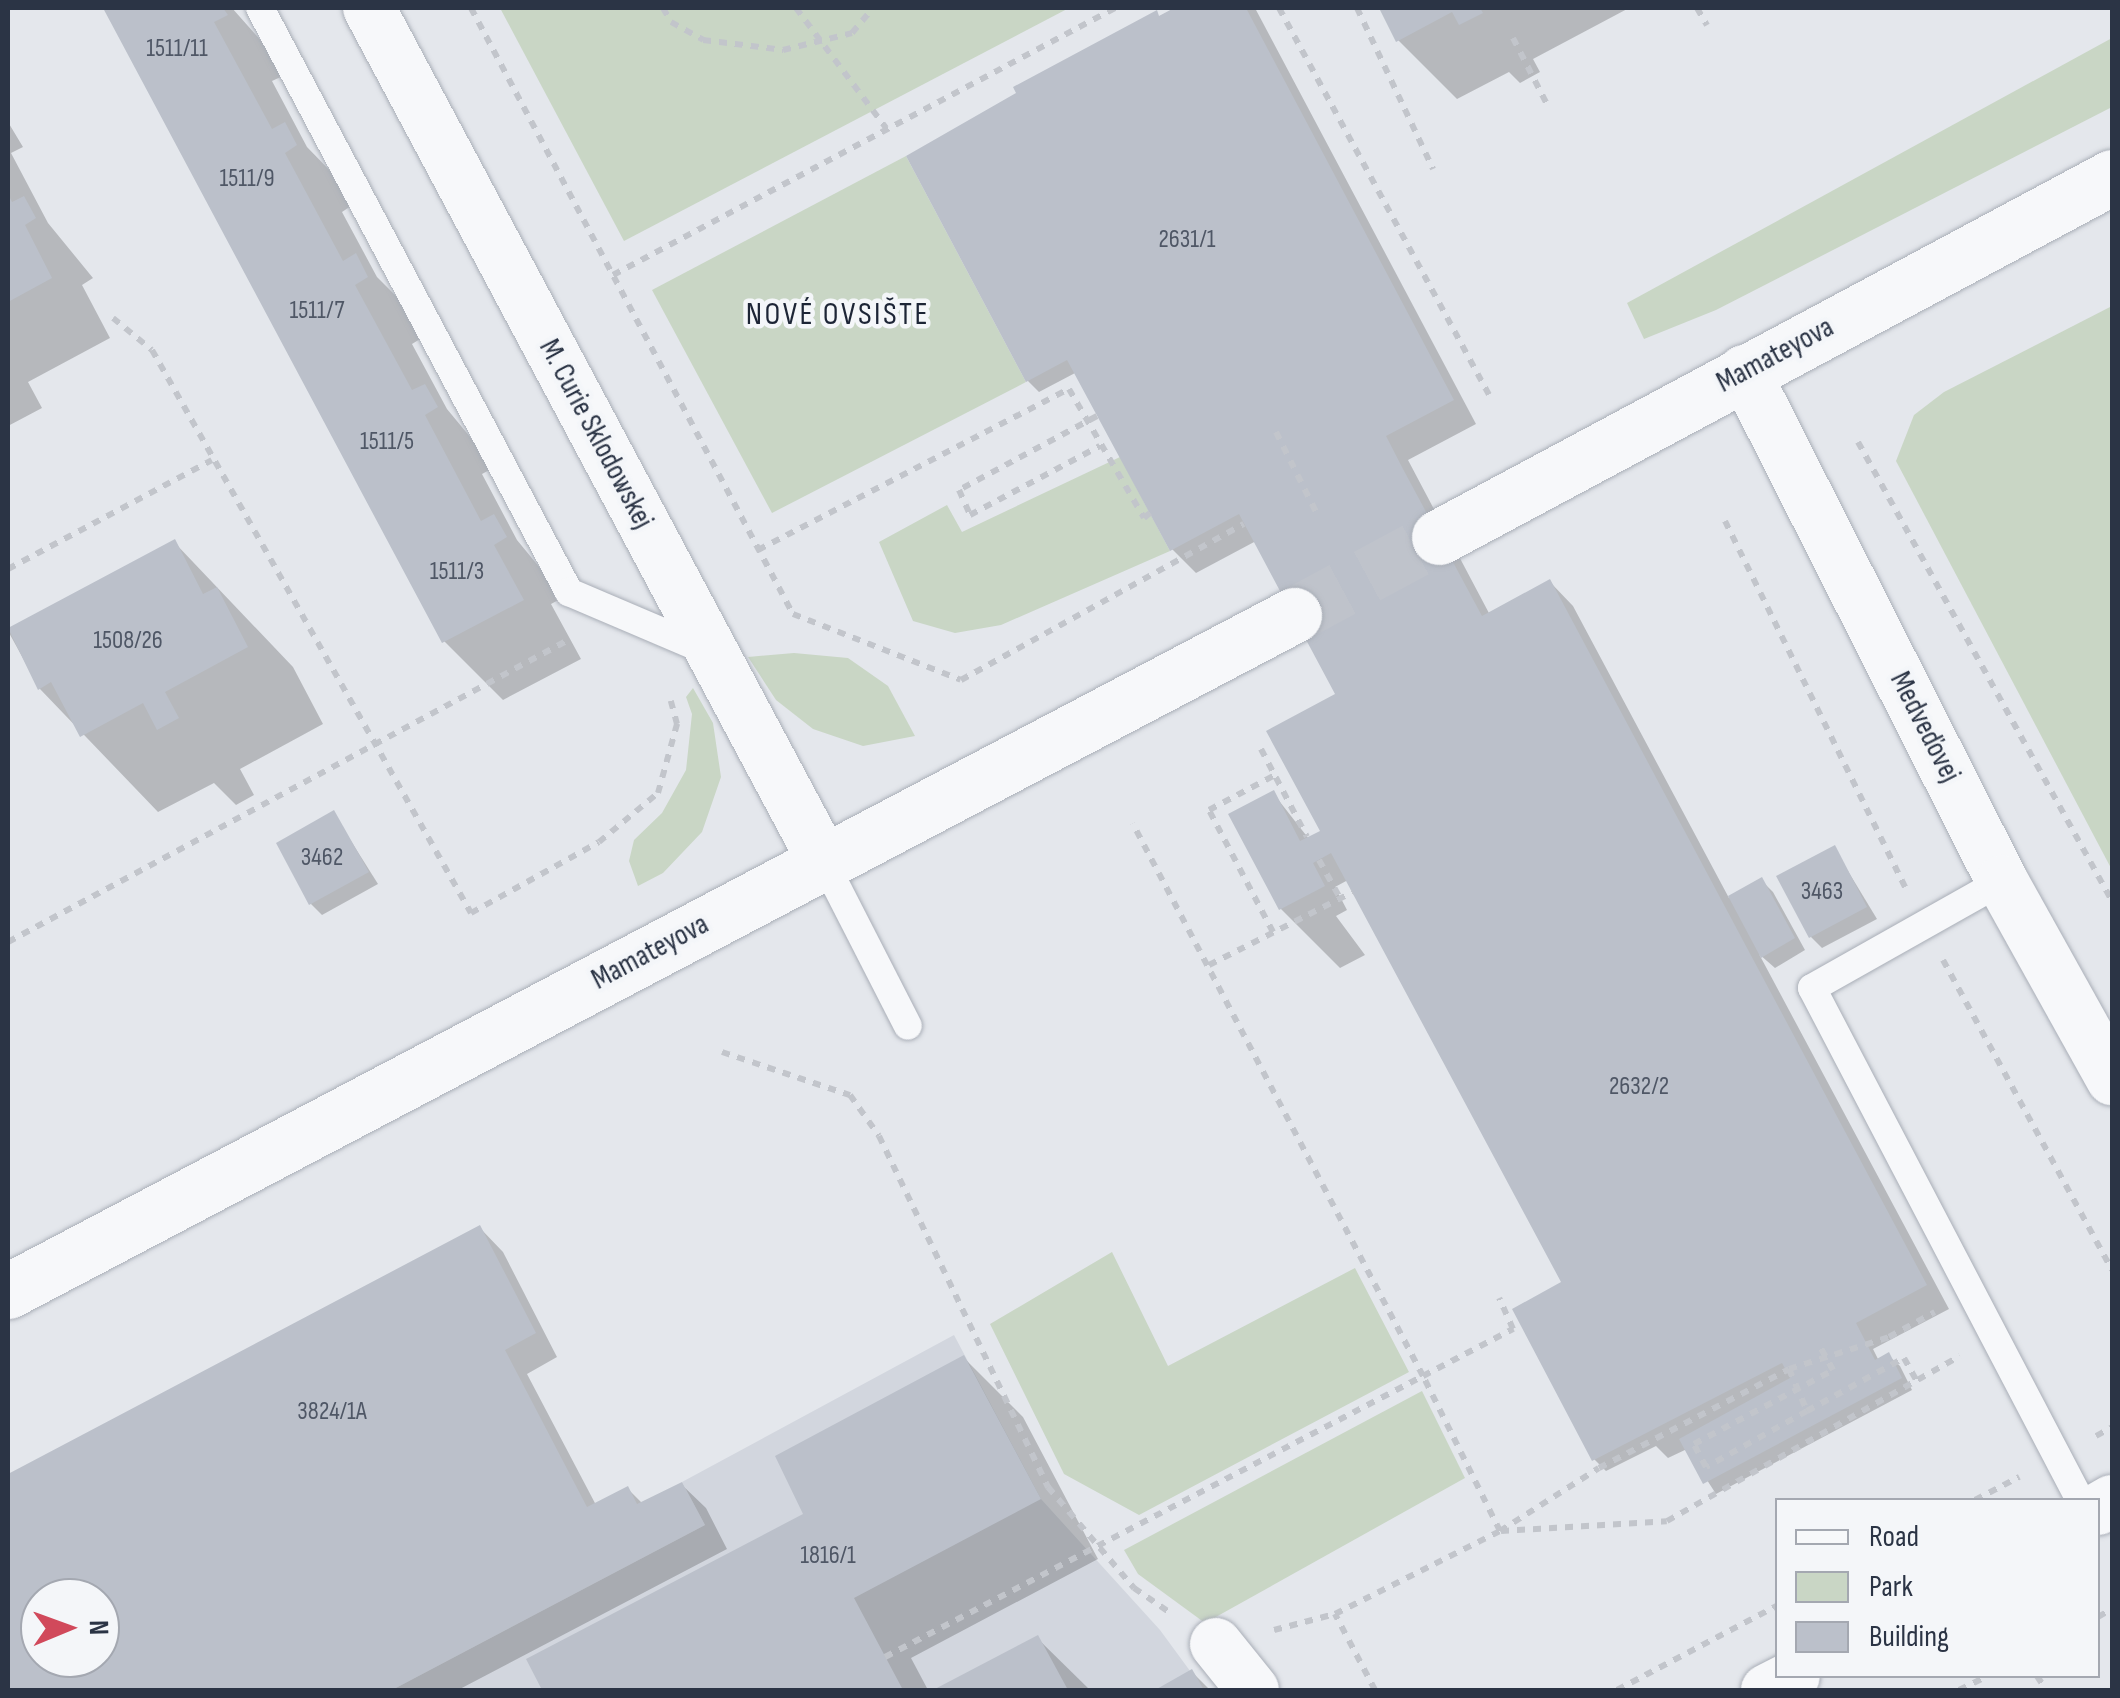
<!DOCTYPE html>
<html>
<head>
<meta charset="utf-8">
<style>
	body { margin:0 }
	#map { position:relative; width:2120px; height:1698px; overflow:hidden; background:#e4e7ec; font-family:"Sofia Sans Condensed",sans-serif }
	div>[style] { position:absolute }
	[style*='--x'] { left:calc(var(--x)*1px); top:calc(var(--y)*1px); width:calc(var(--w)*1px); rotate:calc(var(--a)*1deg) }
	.built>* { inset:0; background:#d2d6de }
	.green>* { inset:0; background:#c9d6c5 }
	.shadow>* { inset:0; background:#0003 }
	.building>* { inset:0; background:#bbc0ca }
	.tertiary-tunnel>* { height:55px; margin-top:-27.5px; transform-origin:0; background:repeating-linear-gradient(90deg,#bfc3cb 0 55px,transparent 0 83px) }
	.path>* { height:6px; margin-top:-3px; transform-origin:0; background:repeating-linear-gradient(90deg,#c2c5cb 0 8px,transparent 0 16px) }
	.roads { filter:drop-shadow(0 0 2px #a9aeb7) drop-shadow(0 0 2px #a9aeb7) }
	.service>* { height:28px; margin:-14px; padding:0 14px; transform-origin:14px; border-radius:14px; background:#f7f8fa }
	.minor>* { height:52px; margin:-26px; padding:0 26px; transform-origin:26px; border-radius:26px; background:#f7f8fa }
	.tertiary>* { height:55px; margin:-27.5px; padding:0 27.5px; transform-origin:27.5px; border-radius:27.5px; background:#f7f8fa }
	.path-bridge>* { height:6px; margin-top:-3px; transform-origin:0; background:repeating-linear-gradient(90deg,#c2c5cb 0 8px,transparent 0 16px) }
	span { translate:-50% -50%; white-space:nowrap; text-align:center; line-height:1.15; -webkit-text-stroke:9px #f4f6f9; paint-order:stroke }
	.number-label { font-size:25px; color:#4f5766 }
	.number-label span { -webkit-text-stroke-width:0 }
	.street-label { font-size:30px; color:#2b3445 }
	.neighbourhood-label { font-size:32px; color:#1d2536; letter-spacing:2.5px }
	.frame { position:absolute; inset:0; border:10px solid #2b3445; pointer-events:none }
	.legend { position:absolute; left:1775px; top:1498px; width:325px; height:180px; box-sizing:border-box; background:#f4f6f9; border:2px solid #a4a8b1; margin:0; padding:12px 18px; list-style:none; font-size:30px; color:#2b3445 }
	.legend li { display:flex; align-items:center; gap:20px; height:50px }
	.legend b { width:50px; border:2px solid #a4a8b1 }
	.north { position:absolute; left:20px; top:1578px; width:100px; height:100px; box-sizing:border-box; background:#f4f6f9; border:2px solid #a4a8b1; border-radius:50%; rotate:89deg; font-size:28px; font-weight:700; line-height:40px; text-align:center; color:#2b3445 }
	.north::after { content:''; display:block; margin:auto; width:35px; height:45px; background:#d1495b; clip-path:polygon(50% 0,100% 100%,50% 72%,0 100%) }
</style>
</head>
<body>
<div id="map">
	<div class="built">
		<div style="clip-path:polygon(954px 1335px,1041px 1499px,1160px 1630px,1204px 1690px,392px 1690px,705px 1525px,682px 1482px)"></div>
	</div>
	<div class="green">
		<div style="clip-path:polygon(500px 8px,1069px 8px,624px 241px)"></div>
		<div style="clip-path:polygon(2112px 38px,2112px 107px,1716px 310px,1644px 339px,1627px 303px)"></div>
		<div style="clip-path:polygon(906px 156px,1026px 382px,772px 513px,652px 290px)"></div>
		<div style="clip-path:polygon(2112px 306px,2112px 870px,1896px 461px,1914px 415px,1944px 392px)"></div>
		<div style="clip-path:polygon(1120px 457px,1170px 551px,1001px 625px,955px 633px,913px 621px,879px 542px,947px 505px,962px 532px)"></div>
		<div style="clip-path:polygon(794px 653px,848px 658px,888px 686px,915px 736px,863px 746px,813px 729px,776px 700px,748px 657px)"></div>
		<div style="clip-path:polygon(693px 688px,713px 723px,721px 777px,702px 832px,663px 873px,638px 886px,629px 861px,634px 840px,662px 813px,686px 770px,692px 714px,686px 697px)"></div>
		<div style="clip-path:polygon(1112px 1252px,1168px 1366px,1355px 1268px,1409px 1372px,1139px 1515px,1064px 1474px,990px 1324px)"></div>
		<div style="clip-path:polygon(1422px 1391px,1465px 1478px,1205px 1623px,1138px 1574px,1124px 1550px)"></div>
	</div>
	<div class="shadow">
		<div style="clip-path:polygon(105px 8px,232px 8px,273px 54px,285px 75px,272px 81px,307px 147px,343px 184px,354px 204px,342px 212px,377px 277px,415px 315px,425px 336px,412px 344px,447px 409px,495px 467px,482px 474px,517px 540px,564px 597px,551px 604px,581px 659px,503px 700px,444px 641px)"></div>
		<div style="clip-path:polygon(1176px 8px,1255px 8px,1476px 424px,1408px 460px,1490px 615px,1550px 582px,1573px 606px,1729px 898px,1761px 880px,1773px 892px,1805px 950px,1775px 968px,1759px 954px,1949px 1309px,1873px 1349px,1879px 1361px,1888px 1355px,1900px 1366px,1912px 1390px,1716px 1494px,1687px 1449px,1668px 1458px,1656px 1446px,1606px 1471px,1594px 1459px,1564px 1283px,1348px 880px,1335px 887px,1347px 910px,1336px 916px,1365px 955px,1340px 968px,1281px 909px,1273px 793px,1309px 839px,1324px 832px,1338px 695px,1256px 541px,1196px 573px,1172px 549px,1077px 372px,1039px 392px,1028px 381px,909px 157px,1019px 94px,1016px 88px)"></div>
		<div style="clip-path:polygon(1382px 8px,1629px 8px,1533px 59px,1540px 72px,1520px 83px,1509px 72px,1457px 99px,1398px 40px)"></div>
		<div style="clip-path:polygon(8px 122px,23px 147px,11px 153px,48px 223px,93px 278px,82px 285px,110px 338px,28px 382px,42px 408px,8px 426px)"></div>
		<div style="clip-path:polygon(174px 542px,293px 667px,323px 724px,240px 769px,254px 795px,236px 805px,214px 783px,158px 812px,40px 689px,8px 631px)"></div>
		<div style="clip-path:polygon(334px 814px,378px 884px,322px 915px,311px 904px)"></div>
		<div style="clip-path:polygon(1834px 848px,1877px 919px,1822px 948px,1811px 937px)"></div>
		<div style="clip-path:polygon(evenodd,480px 1228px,503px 1252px,557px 1357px,527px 1374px,596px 1505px,628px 1489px,643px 1504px,682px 1485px,706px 1508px,727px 1549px,458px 1690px,8px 1690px,8px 1477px,480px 1228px,40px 1598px,100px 1598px,100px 1658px,40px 1658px,40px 1598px)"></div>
		<div style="clip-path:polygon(964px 1358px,1023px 1417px,1098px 1559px,911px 1658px,928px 1690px,545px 1690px,529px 1660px,807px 1515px)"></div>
		<div style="clip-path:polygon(1037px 1638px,1090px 1690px,939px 1690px)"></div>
		<div style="clip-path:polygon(1192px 1672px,1210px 1690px,1160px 1690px)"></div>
	</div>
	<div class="building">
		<div style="clip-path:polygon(103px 8px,223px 8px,228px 15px,214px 22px,272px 129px,285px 122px,297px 145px,285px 153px,343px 261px,356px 253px,368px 277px,355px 285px,412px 390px,425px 384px,438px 407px,425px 415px,481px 521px,494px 514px,507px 537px,494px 545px,524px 600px,442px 643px)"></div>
		<div style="clip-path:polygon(1174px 8px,1246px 8px,1454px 400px,1386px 436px,1403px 469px,1482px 616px,1550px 579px,1927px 1285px,1856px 1323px,1875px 1360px,1889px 1352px,1902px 1378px,1703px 1484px,1679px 1439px,1790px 1378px,1782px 1363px,1592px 1461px,1512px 1309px,1561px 1282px,1331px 853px,1313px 863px,1325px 886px,1279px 910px,1228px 814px,1274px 790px,1300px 841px,1320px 831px,1266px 731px,1335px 694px,1239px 514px,1170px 551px,1067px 360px,1026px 382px,906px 156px,1016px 93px,1013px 87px,1157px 10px,1159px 16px)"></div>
		<div style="clip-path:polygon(1379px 8px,1480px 8px,1483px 13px,1459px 25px,1452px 12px,1396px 42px)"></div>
		<div style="clip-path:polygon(8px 194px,12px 202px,24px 196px,36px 218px,25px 225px,52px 278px,8px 302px)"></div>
		<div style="clip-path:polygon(175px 539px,203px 594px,217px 587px,248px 647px,165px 692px,179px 718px,157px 730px,143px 703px,80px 737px,51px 682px,38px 690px,8px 628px)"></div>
		<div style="clip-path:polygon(334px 810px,369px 872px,309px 905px,276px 843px)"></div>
		<div style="clip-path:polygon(1835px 845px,1867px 907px,1809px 938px,1776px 876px)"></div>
		<div style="clip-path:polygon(1762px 877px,1795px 938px,1761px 958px,1728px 896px)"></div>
		<div style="clip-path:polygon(evenodd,480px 1225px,536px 1333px,505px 1350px,587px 1507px,628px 1486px,637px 1504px,682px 1482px,705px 1525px,392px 1690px,8px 1690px,8px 1474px,480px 1225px,40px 1598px,100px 1598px,100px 1658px,40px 1658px,40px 1598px)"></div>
		<div style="clip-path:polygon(964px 1355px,1041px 1499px,854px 1598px,903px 1690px,542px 1690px,526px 1659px,803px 1514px,775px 1456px)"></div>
		<div style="clip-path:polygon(1038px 1635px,1068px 1690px,933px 1690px)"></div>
		<div style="clip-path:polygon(1192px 1669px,1204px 1690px,1155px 1690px)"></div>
	</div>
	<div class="tertiary-tunnel">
		<div style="--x:1294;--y:615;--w:165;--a:-28.3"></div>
	</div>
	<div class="path">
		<div style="--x:471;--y:8;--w:686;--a:62.02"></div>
		<div style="--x:793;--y:614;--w:180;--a:21.4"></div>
		<div style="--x:961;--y:680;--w:323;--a:-28.9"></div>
		<div style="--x:663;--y:8;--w:16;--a:60"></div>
		<div style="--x:671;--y:22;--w:37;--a:29"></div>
		<div style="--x:703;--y:40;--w:81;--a:7.1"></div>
		<div style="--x:783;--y:50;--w:71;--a:-13.8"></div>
		<div style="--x:852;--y:33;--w:33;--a:-50"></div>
		<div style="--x:796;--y:8;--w:150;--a:53.1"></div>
		<div style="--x:1279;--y:8;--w:440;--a:61.5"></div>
		<div style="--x:1357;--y:8;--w:178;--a:64.7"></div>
		<div style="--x:1697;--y:8;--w:20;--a:60"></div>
		<div style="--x:1513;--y:38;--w:79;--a:62.8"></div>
		<div style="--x:613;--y:275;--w:569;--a:-28.01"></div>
		<div style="--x:113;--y:318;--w:50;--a:39.4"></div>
		<div style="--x:152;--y:350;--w:647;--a:60.46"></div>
		<div style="--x:471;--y:913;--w:146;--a:-29"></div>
		<div style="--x:599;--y:842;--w:77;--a:-39.7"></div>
		<div style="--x:658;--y:793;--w:72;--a:-74.6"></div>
		<div style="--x:677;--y:724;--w:24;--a:-105"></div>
		<div style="--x:1276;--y:432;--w:89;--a:63.4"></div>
		<div style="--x:1858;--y:442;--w:525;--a:61.04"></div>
		<div style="--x:1725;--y:521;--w:408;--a:63.8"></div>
		<div style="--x:758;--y:550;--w:350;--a:-27.4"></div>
		<div style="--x:1069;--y:389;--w:149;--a:59.8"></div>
		<div style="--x:1144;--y:518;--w:8;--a:-40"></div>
		<div style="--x:8;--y:569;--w:231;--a:-28.1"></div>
		<div style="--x:1261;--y:749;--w:99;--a:62.4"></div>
		<div style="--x:1319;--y:860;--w:43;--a:61.1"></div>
		<div style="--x:1273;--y:932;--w:138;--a:-117.7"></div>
		<div style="--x:1209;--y:810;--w:75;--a:-27.9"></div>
		<div style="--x:8;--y:942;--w:638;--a:-28.33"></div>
		<div style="--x:1943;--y:960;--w:353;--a:61.4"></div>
		<div style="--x:1209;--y:965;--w:161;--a:-26.9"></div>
		<div style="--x:722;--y:1052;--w:135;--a:18.6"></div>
		<div style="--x:850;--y:1095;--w:50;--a:54.7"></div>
		<div style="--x:879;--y:1136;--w:390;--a:64.3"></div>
		<div style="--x:1048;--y:1487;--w:133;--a:49.6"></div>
		<div style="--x:1134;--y:1588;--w:46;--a:34.4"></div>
		<div style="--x:1789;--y:1369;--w:46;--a:66.8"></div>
		<div style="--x:1807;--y:1411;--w:111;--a:-28.7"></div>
		<div style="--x:1904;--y:1358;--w:26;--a:61"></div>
		<div style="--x:2096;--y:1436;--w:18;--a:-29"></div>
		<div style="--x:1975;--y:1500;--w:50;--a:-27.6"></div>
		<div style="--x:1500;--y:1531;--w:117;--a:-32.5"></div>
		<div style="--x:1599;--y:1468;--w:214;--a:-27.5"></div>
		<div style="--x:1789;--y:1369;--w:105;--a:-17.7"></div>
		<div style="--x:1889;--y:1337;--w:52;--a:-28.5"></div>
		<div style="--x:1501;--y:1531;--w:166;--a:-3.4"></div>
		<div style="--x:1667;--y:1521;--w:336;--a:-29.4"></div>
		<div style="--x:2098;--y:1617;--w:16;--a:-30"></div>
		<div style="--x:1274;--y:1630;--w:63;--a:-14.7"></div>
		<div style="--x:885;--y:1657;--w:607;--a:-27.58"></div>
		<div style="--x:1423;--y:1376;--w:624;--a:-117.72"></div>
		<div style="--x:2037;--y:1676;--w:17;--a:57"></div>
		<div style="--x:1375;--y:1690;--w:86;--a:-117.8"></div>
		<div style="--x:1335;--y:1614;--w:185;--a:-26.7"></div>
		<div style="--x:1500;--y:1531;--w:173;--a:-116.4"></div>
		<div style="--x:1423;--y:1376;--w:102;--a:-27.6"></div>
		<div style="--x:1513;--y:1329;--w:34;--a:-114"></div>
		<div style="--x:1617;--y:1690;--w:182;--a:-27.8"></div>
		<div style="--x:1959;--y:1690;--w:32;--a:-26"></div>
	</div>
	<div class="roads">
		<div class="service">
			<div style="--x:260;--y:8;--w:661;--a:62.12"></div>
			<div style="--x:569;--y:592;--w:148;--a:23.1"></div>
			<div style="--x:823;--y:860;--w:186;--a:62.9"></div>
			<div style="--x:2002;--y:881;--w:218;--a:150.6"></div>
			<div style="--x:1812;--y:988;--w:578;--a:62.37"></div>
		</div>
		<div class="minor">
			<div style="--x:369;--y:8;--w:965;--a:61.95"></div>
			<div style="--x:1744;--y:371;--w:572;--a:63.17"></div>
			<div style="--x:2002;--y:881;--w:227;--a:60.9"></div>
			<div style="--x:2098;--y:1509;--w:16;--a:-30"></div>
			<div style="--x:1216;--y:1644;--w:59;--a:51.2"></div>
			<div style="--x:1767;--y:1690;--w:30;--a:-27"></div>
		</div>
		<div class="tertiary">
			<div style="--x:1439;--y:537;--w:763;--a:-28.14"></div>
			<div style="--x:8;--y:1291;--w:1453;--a:-27.73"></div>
		</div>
	</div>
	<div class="path-bridge">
		<div style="--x:1097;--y:416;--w:157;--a:151.8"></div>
		<div style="--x:959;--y:490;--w:27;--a:66"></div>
		<div style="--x:970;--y:515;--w:147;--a:-28"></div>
		<div style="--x:1807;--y:1411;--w:115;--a:151"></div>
		<div style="--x:1706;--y:1467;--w:26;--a:-118"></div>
		<div style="--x:1694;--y:1444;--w:157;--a:-28"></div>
		<div style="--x:1833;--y:1370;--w:31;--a:-119"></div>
	</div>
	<div class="number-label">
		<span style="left:177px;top:49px">1511/11</span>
		<span style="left:247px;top:179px">1511/9</span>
		<span style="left:1187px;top:240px">2631/1</span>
		<span style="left:317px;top:311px">1511/7</span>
		<span style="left:387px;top:442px">1511/5</span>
		<span style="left:457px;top:572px">1511/3</span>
		<span style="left:128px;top:641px">1508/26</span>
		<span style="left:322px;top:858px">3462</span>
		<span style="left:1822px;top:892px">3463</span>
		<span style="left:1639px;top:1087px">2632/2</span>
		<span style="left:332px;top:1412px">3824/1A</span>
		<span style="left:828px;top:1556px">1816/1</span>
	</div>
	<div class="street-label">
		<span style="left:1775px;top:355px;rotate:-28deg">Mamateyova</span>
		<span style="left:596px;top:434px;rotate:62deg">M. Curie Sklodowskej</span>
		<span style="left:1925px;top:727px;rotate:63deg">Medveďovej</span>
		<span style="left:650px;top:952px;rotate:-28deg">Mamateyova</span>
	</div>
	<div class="neighbourhood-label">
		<span style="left:838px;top:315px">NOVÉ OVSIŠTE</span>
	</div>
	<div class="frame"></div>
	<ul class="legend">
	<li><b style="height:12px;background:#f7f8fa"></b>Road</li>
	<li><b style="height:28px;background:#c9d6c5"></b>Park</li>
	<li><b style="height:28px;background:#bbc0ca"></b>Building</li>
	</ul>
	<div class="north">N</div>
</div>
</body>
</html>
